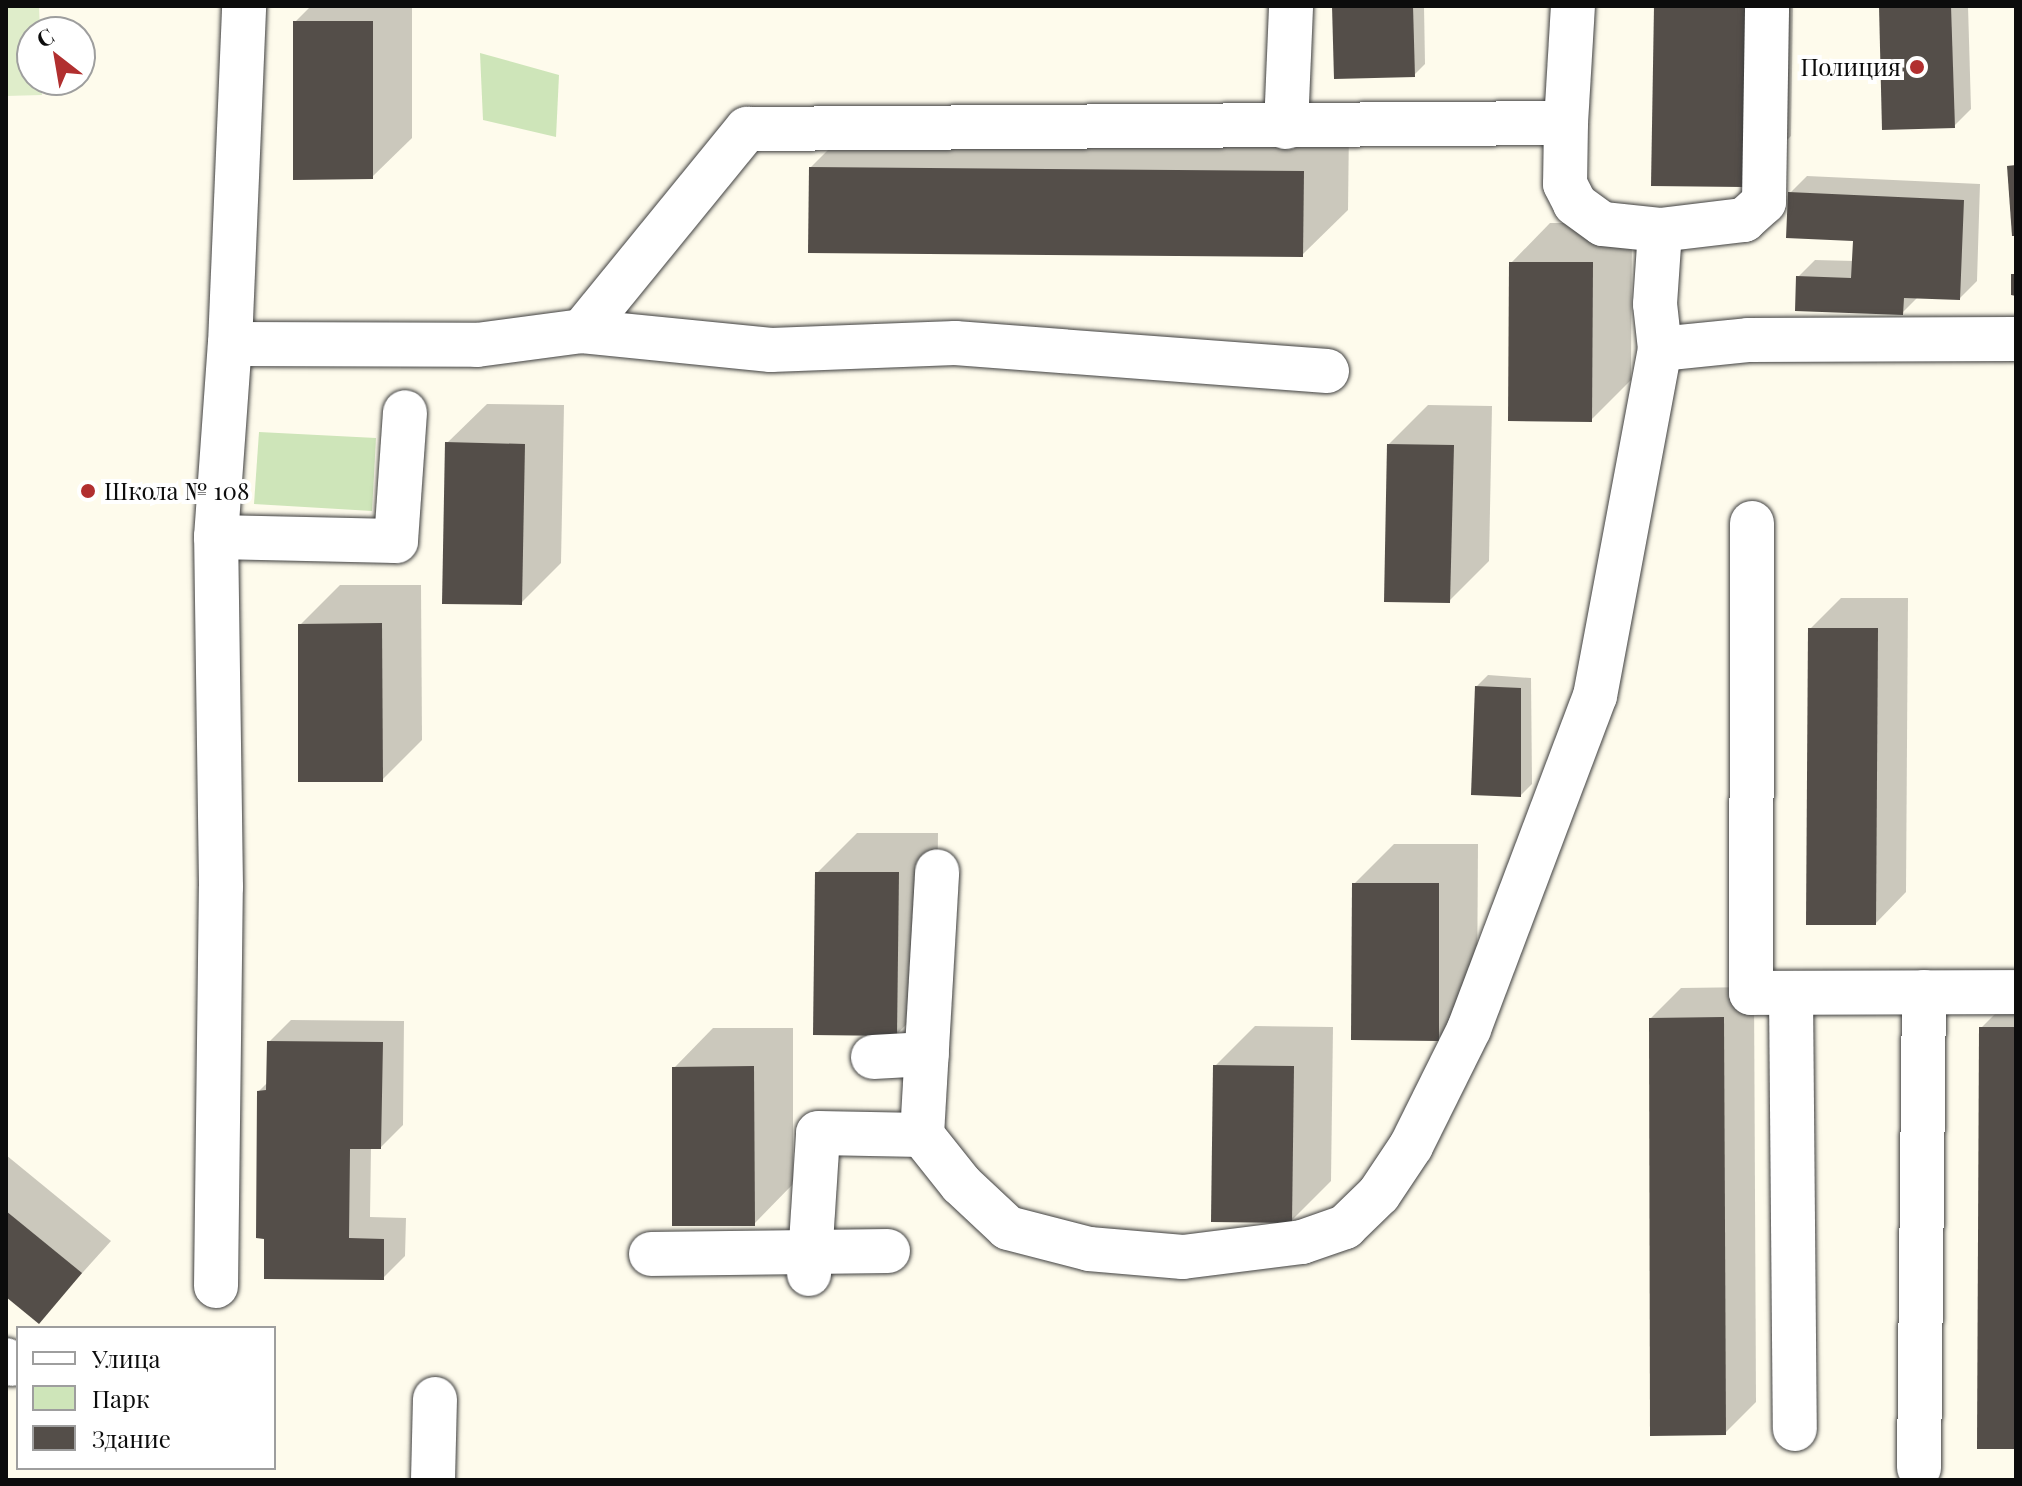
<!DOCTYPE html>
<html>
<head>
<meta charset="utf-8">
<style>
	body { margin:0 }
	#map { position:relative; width:2022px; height:1486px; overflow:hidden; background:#fefbec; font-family:"Playfair Display",serif }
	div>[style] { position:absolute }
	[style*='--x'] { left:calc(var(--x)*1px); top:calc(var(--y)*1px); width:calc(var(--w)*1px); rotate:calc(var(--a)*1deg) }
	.green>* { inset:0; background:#cee5b9 }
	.pitch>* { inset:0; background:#dfedca }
	.shadow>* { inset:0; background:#0003 }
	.building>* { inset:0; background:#544e49 }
	.roads { filter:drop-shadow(0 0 2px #3f3f3f) drop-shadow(0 0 2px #3f3f3f) }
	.minor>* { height:44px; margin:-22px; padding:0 22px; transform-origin:22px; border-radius:22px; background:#fff }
	.dots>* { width:22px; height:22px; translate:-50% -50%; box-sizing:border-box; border:4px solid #fff; border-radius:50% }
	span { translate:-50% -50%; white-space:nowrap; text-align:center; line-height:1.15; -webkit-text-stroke:8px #fff; paint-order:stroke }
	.poi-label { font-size:24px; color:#0c0c0c }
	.right { translate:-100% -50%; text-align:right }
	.left { translate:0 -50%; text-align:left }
	.frame { position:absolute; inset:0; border:8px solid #0c0c0c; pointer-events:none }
	.legend { position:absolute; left:16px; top:1326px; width:260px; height:144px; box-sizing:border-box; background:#fff; border:2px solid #9e9e9e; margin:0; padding:10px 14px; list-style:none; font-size:24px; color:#0c0c0c }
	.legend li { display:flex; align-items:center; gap:16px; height:40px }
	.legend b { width:40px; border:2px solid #9e9e9e }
	.north { position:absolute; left:16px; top:16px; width:80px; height:80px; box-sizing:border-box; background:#fff; border:2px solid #9e9e9e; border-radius:50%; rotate:329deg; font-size:22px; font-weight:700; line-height:32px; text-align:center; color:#0c0c0c }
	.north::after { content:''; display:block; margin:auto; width:28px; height:36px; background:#b12f2f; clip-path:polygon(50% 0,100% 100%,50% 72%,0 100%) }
</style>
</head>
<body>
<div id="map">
	<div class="green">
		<div style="clip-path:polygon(480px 53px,559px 75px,556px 137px,483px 120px)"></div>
		<div style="clip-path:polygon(259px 432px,376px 438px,372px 511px,254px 504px)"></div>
	</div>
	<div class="pitch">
		<div style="clip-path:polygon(6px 6px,39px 6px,40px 32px,32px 32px,32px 80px,41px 80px,42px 95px,6px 96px)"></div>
	</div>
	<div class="shadow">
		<div style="clip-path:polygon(311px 6px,412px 6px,412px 138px,372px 177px,295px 22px)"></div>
		<div style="clip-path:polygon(1334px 6px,1424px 6px,1425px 64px,1414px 75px)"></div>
		<div style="clip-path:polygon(1656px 6px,1793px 6px,1791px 136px,1743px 185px)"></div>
		<div style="clip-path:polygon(1881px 6px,1968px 6px,1971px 109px,1954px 126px)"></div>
		<div style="clip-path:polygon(856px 122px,1349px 126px,1348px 210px,1302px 255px,811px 167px)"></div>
		<div style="clip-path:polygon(1807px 176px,1980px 184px,1977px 281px,1960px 298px,1919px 296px,1902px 313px,1798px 277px,1815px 260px,1854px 261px,1855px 239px,1790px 193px)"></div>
		<div style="clip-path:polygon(1550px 223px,1632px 223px,1631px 380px,1591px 420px,1511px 263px)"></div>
		<div style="clip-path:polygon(487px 404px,564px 405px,561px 563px,521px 603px,447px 443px)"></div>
		<div style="clip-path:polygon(1428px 405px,1492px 406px,1489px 561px,1449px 601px,1389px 444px)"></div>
		<div style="clip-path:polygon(340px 585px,421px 585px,422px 740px,382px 780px,300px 625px)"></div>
		<div style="clip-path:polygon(1841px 598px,1908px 598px,1906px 892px,1876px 923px,1810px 629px)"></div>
		<div style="clip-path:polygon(1488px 675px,1531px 678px,1532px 784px,1521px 795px,1477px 686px)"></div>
		<div style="clip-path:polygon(857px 833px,938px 833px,936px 994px,897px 1034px,817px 873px)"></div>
		<div style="clip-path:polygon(1394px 844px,1478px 844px,1477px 999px,1438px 1039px,1354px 884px)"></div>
		<div style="clip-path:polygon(1754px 987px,1756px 1402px,1725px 1433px,1651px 1018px,1681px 988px)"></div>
		<div style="clip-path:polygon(2012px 997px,2016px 997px,2016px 1447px,1981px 1028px)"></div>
		<div style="clip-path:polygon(291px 1020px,404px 1021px,403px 1125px,381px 1147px,371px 1147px,370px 1217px,406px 1218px,405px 1256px,383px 1278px,266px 1277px,259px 1091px,268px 1082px,269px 1042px)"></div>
		<div style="clip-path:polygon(1255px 1026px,1333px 1027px,1331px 1181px,1291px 1221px,1215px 1066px)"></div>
		<div style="clip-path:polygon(713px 1028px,793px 1028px,793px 1184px,754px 1224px,674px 1068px)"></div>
		<div style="clip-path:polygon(6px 1155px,111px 1241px,39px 1321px,6px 1294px)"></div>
	</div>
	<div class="building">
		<div style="clip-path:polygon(1332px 6px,1413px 6px,1415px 77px,1334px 79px)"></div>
		<div style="clip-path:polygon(1654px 6px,1746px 6px,1743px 187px,1651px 186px)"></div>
		<div style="clip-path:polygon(1879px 6px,1951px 6px,1955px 128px,1882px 130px)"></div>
		<div style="clip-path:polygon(293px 21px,373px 21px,373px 179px,293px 180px)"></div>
		<div style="clip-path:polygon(2016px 165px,2016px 236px,2012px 236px,2007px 166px)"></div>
		<div style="clip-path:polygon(809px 167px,1304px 171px,1303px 257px,808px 253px)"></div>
		<div style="clip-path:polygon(1788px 192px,1964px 200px,1960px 300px,1904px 298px,1903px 315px,1795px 311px,1796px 276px,1851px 278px,1853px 241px,1786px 238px)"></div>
		<div style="clip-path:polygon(1509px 262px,1593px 262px,1592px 422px,1508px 421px)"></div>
		<div style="clip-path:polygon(2011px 274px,2016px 274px,2016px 296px,2011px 295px)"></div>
		<div style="clip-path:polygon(445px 442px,525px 444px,522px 605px,442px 604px)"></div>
		<div style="clip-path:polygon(1387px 444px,1454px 445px,1450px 603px,1384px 602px)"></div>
		<div style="clip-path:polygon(382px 623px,383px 782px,298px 782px,298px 624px)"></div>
		<div style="clip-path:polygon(1808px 628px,1878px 628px,1876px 925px,1806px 925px)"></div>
		<div style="clip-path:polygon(1475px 686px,1521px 688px,1521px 797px,1471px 795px)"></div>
		<div style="clip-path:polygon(815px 872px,899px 872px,897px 1036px,813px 1035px)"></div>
		<div style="clip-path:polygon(1352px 883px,1439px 883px,1439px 1041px,1351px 1040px)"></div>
		<div style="clip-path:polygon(1724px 1017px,1726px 1435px,1650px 1436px,1649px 1018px)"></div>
		<div style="clip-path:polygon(1979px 1027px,2016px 1027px,2016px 1449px,1977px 1449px)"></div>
		<div style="clip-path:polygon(267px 1041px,383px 1042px,381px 1149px,350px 1149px,349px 1238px,384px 1239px,384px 1280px,264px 1279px,264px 1239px,256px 1238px,257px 1091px,266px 1090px)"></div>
		<div style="clip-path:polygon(1213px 1065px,1294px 1066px,1292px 1223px,1211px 1222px)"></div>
		<div style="clip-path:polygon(754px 1066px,755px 1226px,672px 1226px,672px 1067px)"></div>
		<div style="clip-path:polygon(6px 1211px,82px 1273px,39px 1324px,6px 1297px)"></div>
	</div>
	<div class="roads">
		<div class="minor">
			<div style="--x:1566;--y:123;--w:61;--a:90.9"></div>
			<div style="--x:1565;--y:184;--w:22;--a:63"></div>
			<div style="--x:1575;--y:204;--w:34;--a:36"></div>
			<div style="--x:1603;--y:224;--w:57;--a:6"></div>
			<div style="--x:1660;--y:230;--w:85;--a:-6.8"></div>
			<div style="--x:1744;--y:220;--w:27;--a:-42"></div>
			<div style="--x:1764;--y:202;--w:196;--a:-89.1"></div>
			<div style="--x:1286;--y:127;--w:121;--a:-87.6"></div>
			<div style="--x:230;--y:344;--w:247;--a:0.2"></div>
			<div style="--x:477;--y:345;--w:106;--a:-7.6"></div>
			<div style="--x:1660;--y:349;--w:88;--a:-5.8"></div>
			<div style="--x:1748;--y:340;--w:268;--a:-0.2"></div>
			<div style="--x:1327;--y:371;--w:373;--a:-175.7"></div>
			<div style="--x:955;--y:343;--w:184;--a:177.8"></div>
			<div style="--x:771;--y:350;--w:190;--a:-174.3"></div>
			<div style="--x:582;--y:331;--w:261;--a:-50.8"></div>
			<div style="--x:747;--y:129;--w:819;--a:-0.42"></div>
			<div style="--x:1566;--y:123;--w:117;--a:-86.6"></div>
			<div style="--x:1752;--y:523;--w:470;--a:90.1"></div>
			<div style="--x:1751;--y:993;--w:265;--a:-0.2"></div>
			<div style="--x:216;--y:537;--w:180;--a:1.3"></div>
			<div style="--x:396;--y:541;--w:129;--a:-86"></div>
			<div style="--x:1791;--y:993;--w:436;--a:89.5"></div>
			<div style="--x:873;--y:1057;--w:54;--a:-3.2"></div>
			<div style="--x:922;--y:1135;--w:264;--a:-86.7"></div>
			<div style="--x:651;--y:1254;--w:237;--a:-0.7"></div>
			<div style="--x:809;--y:1274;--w:141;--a:-86.3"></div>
			<div style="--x:818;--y:1133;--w:104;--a:1.1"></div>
			<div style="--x:922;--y:1135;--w:63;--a:51.5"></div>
			<div style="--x:961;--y:1184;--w:64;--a:43.1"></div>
			<div style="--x:1008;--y:1228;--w:84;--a:14.5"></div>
			<div style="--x:1089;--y:1249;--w:94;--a:4.9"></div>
			<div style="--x:1183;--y:1257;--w:120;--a:-7.2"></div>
			<div style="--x:1302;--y:1242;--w:46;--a:-19.2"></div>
			<div style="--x:1345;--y:1227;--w:47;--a:-44.1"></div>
			<div style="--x:1379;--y:1194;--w:58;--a:-56.3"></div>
			<div style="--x:1411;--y:1146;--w:131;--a:-63.6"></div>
			<div style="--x:1469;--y:1029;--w:356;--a:-69.3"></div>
			<div style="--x:1595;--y:696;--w:353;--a:-79.4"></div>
			<div style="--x:1660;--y:349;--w:45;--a:-96.3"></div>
			<div style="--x:1655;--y:304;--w:74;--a:-86.1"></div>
			<div style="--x:216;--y:1286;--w:399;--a:-89.3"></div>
			<div style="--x:221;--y:887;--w:350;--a:-90.8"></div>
			<div style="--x:216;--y:537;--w:194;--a:-85.9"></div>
			<div style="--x:230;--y:344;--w:338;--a:-87.6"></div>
			<div style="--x:6;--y:1360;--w:7;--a:34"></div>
			<div style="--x:1919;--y:1468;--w:476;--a:-89.4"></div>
			<div style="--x:433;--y:1480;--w:81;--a:-88.6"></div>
		</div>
	</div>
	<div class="dots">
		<div style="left:1917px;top:67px;background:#b12f2f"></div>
		<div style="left:88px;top:491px;background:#b12f2f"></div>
	</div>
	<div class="poi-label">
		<span class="right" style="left:1901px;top:67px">Полиция</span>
		<span class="left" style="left:104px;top:491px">Школа № 108</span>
	</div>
	<div class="frame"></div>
	<ul class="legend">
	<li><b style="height:10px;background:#fff"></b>Улица</li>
	<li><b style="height:22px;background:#cee5b9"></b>Парк</li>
	<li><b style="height:22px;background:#544e49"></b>Здание</li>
	</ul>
	<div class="north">С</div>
</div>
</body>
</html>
